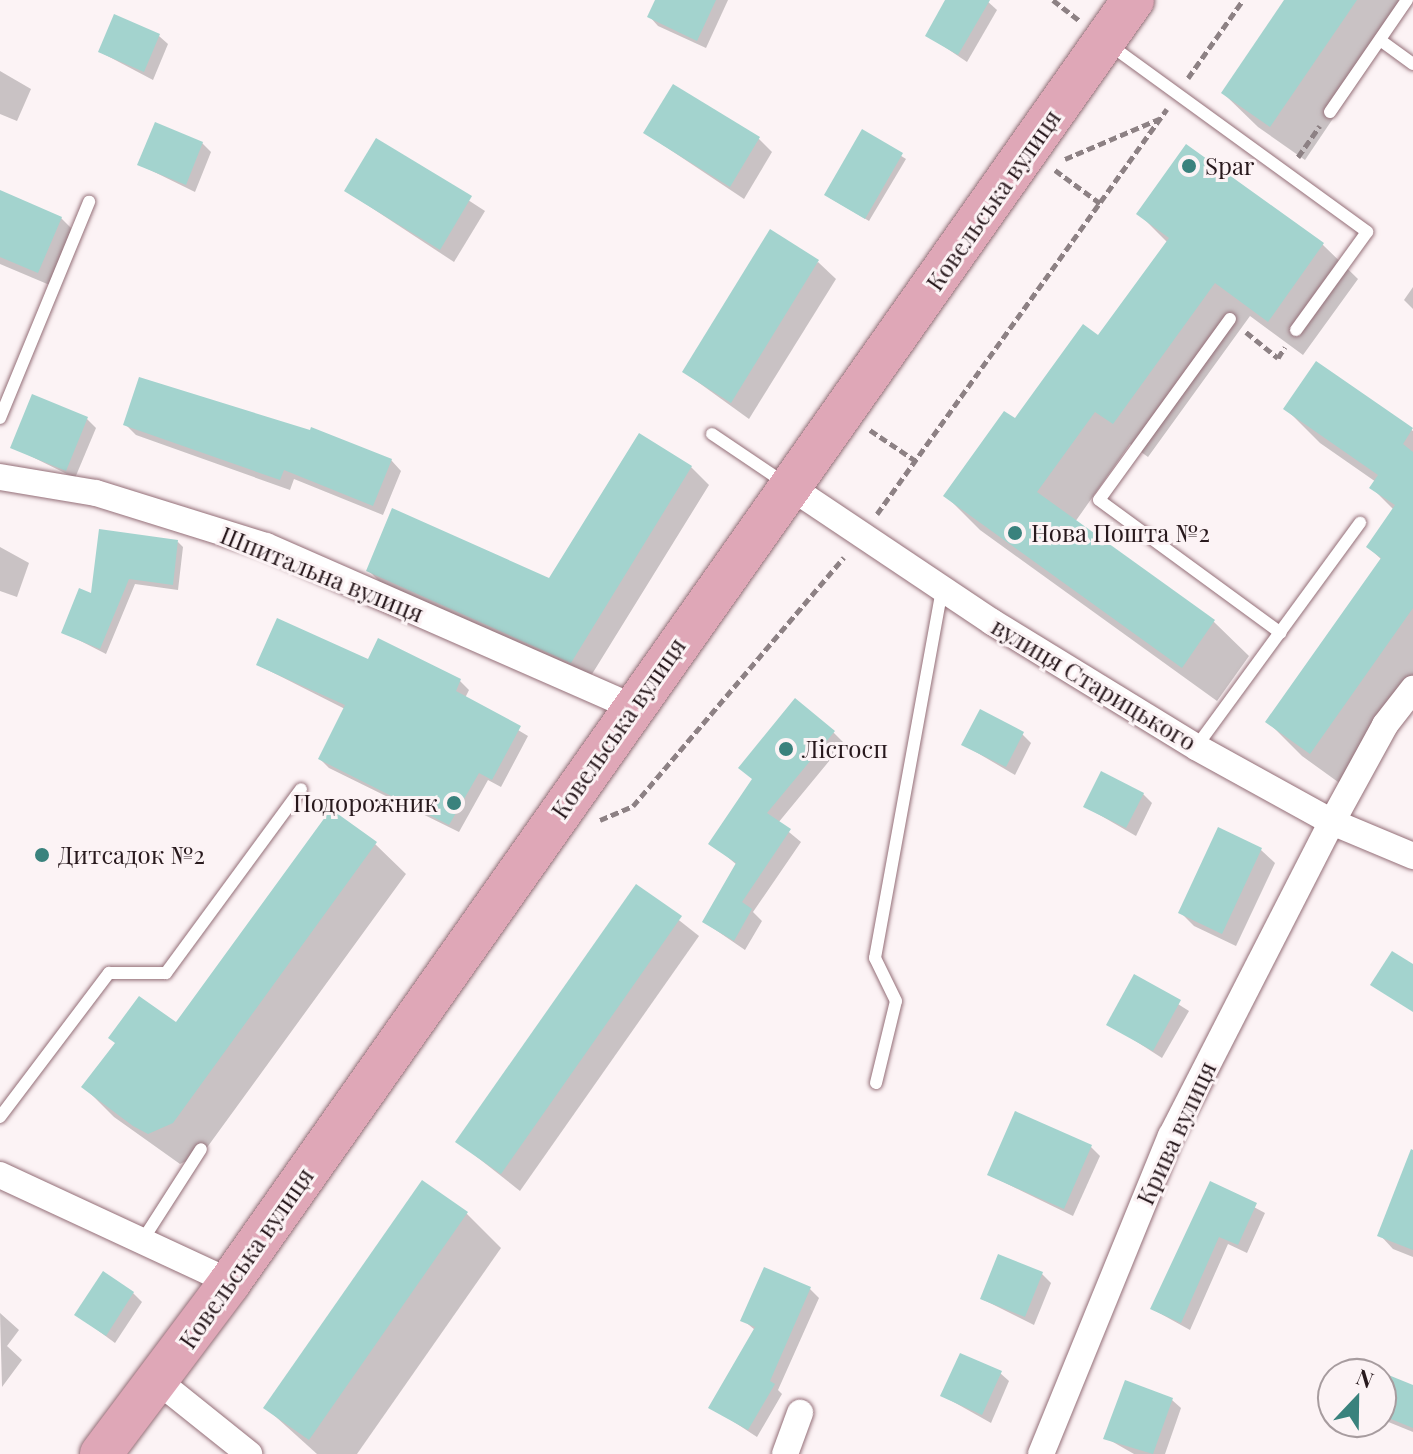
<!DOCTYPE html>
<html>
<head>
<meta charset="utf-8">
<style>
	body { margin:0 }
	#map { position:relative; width:1413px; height:1454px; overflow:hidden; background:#fcf3f5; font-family:"Playfair Display",serif }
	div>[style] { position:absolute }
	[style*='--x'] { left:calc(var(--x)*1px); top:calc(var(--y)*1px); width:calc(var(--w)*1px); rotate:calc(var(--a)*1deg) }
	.shadow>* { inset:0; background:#0003 }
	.building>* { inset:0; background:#a3d3ce }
	.path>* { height:5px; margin-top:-2.5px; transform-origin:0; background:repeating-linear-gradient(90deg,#8d8184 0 8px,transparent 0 12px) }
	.roads { filter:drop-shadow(0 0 2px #946f78) drop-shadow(0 0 2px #946f78) }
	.service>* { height:12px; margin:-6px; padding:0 6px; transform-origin:6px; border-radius:6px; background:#fff }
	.minor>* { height:26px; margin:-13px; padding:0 13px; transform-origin:13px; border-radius:13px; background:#fff }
	.primary>* { height:42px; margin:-21px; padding:0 21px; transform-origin:21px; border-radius:21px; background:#dfa7b7 }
	.dots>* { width:22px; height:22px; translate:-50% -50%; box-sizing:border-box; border:4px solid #fcf3f5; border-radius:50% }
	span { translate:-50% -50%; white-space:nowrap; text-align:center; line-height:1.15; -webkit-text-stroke:6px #fcf3f5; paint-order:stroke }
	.poi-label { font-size:24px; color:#28191d }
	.left { translate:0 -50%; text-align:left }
	.right { translate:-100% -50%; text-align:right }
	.street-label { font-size:24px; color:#28191d }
	.north { position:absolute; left:1317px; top:1358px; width:80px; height:80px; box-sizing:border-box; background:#fcf3f5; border:2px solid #a79c9f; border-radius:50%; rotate:22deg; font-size:22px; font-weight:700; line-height:32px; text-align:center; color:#28191d }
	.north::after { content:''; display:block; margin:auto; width:28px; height:36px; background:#3a827d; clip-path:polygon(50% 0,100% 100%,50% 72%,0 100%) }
</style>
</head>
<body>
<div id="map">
	<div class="shadow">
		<div style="clip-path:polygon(658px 0,728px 0,706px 48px,658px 26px,650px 17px)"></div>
		<div style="clip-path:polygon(947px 0,986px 0,997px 10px,967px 62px,927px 35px)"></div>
		<div style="clip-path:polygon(1287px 0,1413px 0,1305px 160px,1258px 127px,1223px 93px)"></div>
		<div style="clip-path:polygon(159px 36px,168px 44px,153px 80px,100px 52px)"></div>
		<div style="clip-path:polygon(0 71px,31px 89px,17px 121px,0 114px)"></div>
		<div style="clip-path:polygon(863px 132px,906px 159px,869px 221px,830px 198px)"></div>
		<div style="clip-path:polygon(645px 133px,759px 139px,772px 152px,744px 199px)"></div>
		<div style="clip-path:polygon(377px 141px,485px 211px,454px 262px,346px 191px)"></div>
		<div style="clip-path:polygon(202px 143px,211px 152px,195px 192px,140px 165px)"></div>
		<div style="clip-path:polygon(1187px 146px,1323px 245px,1358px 279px,1303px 355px,1250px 316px,1148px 457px,1130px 444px,1075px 522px,1214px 622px,1249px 656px,1217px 701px,980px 530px,946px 496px,1099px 338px,1168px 243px,1138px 213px)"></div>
		<div style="clip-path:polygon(0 193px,61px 218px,75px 232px,52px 286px,0 264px)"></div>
		<div style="clip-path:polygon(818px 262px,836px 279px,749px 419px,684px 372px)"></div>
		<div style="clip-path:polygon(1413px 287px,1413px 309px,1404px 300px)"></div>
		<div style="clip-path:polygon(1317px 364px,1413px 431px,1413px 691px,1345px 787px,1302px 756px,1268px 722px,1382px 560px,1368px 547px,1394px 510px,1372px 488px,1376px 482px,1320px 443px,1286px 409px)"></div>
		<div style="clip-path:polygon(87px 419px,96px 428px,75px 478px,12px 447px)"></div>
		<div style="clip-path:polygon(126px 425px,391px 460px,401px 471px,383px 515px,294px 479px,290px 490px,136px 435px)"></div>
		<div style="clip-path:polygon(691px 467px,709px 485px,589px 679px,387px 589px,369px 571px,550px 581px)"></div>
		<div style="clip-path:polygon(178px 542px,183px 547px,178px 590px,135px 584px,106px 654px,63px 632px,92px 596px)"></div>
		<div style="clip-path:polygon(0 547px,29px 563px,17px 597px,0 591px)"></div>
		<div style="clip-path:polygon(369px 662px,460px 681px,469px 690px,465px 698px,528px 736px,501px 787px,488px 780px,459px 832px,329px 768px,320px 759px,345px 709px,258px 665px)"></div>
		<div style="clip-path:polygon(833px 732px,844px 743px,778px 823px,801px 842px,753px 912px,762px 921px,745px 950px,704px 922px,737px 865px,711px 843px)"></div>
		<div style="clip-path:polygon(1022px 734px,1031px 743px,1015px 775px,964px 745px)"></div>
		<div style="clip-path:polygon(1143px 794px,1152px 803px,1136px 836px,1086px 807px)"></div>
		<div style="clip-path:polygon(1219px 830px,1261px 850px,1275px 863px,1236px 946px,1194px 926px,1180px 912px)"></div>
		<div style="clip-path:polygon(375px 844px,406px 874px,203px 1153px,180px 1164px,114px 1117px,84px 1087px,177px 1025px)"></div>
		<div style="clip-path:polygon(637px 887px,699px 936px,520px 1191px,458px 1142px)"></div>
		<div style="clip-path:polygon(1135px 977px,1189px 1011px,1162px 1058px,1109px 1024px)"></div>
		<div style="clip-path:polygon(1091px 1147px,1100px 1156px,1073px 1216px,989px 1175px)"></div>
		<div style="clip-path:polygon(423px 1183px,467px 1214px,501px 1248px,357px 1454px,317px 1454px,266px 1408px)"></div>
		<div style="clip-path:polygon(1211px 1184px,1265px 1213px,1247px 1253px,1228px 1244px,1190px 1330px,1152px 1309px)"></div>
		<div style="clip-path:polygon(1413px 1189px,1413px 1257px,1393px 1249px,1380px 1235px)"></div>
		<div style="clip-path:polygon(1042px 1274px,1051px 1283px,1034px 1325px,982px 1299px)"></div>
		<div style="clip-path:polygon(810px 1289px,819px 1298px,778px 1390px,782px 1394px,757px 1437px,711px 1407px,755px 1330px,743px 1320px)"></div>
		<div style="clip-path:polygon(133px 1293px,142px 1302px,115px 1343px,77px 1315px)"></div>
		<div style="clip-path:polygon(0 1313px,19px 1330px,7px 1346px,22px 1360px,2px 1387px)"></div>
		<div style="clip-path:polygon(1000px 1373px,1009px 1381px,991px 1423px,943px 1396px)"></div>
		<div style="clip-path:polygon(1381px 1383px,1413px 1387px,1413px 1432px,1381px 1419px)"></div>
		<div style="clip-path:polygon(1172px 1400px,1181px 1408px,1165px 1454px,1134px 1454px,1106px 1438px)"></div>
	</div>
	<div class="building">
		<div style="clip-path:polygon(655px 0,716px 0,697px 41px,647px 17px)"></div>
		<div style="clip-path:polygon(945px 0,990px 0,958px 55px,925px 36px)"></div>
		<div style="clip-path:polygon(1284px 0,1357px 0,1270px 127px,1221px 93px)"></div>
		<div style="clip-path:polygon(114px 14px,160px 34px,144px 72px,98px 52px)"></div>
		<div style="clip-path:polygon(673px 84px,760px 137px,730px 187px,643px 133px)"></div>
		<div style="clip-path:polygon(155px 122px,203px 142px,186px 185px,137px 165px)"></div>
		<div style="clip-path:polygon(862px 129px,903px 153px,865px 219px,824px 195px)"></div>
		<div style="clip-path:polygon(376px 138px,472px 196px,440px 250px,344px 191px)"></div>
		<div style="clip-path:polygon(1186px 144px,1324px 243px,1268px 322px,1215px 283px,1113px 424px,1095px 412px,1037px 492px,1215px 620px,1182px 668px,943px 496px,1004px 411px,1015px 418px,1083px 324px,1098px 335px,1169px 238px,1136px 214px)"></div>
		<div style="clip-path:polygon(0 190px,62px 217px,38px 273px,0 257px)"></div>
		<div style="clip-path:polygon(770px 229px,819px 260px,731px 403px,682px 372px)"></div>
		<div style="clip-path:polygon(1316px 361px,1413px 428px,1403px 444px,1413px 452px,1413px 608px,1310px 754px,1265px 722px,1381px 558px,1366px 547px,1395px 505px,1369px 488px,1378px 475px,1283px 409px)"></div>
		<div style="clip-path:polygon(139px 377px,310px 430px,311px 427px,392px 459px,373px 506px,284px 470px,280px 480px,123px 425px)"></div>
		<div style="clip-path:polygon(32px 394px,88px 417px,66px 471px,10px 448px)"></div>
		<div style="clip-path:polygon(639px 433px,692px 466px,571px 663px,366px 571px,392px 508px,549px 578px)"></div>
		<div style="clip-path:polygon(99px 529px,178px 540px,173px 585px,129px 579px,100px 649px,61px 633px,79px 588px,91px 593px)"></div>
		<div style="clip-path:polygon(277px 618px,368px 659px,378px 638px,461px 679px,456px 691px,521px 726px,492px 780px,479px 773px,449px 825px,318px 759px,345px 705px,256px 665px)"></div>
		<div style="clip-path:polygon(795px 698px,835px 731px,767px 813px,791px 829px,742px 902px,752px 909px,734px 941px,702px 922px,736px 863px,708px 844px,752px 779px,738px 768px)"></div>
		<div style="clip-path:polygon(980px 709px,1024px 732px,1006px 767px,961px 745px)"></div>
		<div style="clip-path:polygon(1101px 771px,1144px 793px,1126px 828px,1083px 807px)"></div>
		<div style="clip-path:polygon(331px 809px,377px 842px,173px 1123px,148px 1134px,133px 1126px,81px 1087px,115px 1043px,108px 1038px,139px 996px,176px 1022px)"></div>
		<div style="clip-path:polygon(1218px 827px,1262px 848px,1222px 934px,1178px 913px)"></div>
		<div style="clip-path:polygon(636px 884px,682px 916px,501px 1174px,455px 1142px)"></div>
		<div style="clip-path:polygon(1392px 951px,1413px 964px,1413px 1012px,1370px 985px)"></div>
		<div style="clip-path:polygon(1134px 974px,1181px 1000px,1153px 1051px,1106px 1025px)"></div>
		<div style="clip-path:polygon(1015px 1111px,1092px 1145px,1064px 1209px,987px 1175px)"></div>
		<div style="clip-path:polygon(1411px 1149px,1413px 1150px,1413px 1250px,1377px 1236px)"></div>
		<div style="clip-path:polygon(422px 1180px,468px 1212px,309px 1440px,263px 1408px)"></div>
		<div style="clip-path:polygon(1210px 1181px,1257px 1203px,1238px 1245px,1219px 1237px,1181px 1323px,1150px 1309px)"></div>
		<div style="clip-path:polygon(998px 1254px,1043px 1272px,1025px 1317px,980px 1299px)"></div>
		<div style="clip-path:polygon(764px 1267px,811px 1287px,770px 1381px,775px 1384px,748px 1430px,708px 1408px,755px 1327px,740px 1321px)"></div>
		<div style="clip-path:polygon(103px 1271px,134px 1292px,106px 1336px,74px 1315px)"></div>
		<div style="clip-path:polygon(960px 1353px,1002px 1371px,982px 1415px,940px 1396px)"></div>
		<div style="clip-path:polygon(1381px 1372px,1413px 1385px,1413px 1428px,1381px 1415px)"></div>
		<div style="clip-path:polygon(1125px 1380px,1173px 1398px,1153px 1454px,1103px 1439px)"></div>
	</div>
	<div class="path">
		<div style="--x:1053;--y:0;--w:33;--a:38"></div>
		<div style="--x:1188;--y:78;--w:95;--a:-54.8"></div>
		<div style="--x:1298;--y:157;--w:38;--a:-55"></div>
		<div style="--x:1065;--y:159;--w:102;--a:-23.1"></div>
		<div style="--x:1055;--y:170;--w:56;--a:36.3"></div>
		<div style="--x:1246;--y:332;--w:41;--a:39.1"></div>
		<div style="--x:1278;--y:358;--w:13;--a:-58"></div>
		<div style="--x:870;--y:430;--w:55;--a:34"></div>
		<div style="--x:877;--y:514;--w:498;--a:-54.4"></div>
		<div style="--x:600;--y:820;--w:36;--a:-23"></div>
		<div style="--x:633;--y:806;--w:326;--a:-49.7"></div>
	</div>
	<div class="roads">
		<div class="service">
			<div style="--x:1380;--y:40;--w:41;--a:36"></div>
			<div style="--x:1110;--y:45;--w:318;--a:36"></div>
			<div style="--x:1367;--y:232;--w:121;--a:125.9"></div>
			<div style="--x:1330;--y:112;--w:136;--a:-55.5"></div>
			<div style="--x:1230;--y:319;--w:223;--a:125.9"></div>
			<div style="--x:1099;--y:500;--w:225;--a:36.2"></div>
			<div style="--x:0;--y:418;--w:234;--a:-67.6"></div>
			<div style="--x:712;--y:434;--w:89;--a:34"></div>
			<div style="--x:1196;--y:747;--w:278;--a:-53.8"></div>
			<div style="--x:876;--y:1083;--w:84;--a:-76.3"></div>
			<div style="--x:896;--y:1001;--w:48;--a:-116"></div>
			<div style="--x:875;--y:958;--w:375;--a:-79.7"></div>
			<div style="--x:0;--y:1117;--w:181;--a:-52.9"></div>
			<div style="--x:109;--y:973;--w:57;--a:0"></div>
			<div style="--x:166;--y:973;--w:228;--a:-53.7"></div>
			<div style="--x:142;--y:1241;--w:109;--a:-57.3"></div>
		</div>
		<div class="minor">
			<div style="--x:0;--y:477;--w:97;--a:9.5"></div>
			<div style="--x:96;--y:493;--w:178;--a:17.3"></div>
			<div style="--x:266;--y:546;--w:400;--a:23.7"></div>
			<div style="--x:789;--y:486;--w:244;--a:33.8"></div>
			<div style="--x:992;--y:622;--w:239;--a:31.5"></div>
			<div style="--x:1196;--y:747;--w:155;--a:28.9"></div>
			<div style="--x:1332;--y:822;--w:88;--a:22.8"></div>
			<div style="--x:0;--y:1175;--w:254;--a:24.9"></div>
			<div style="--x:158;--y:1381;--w:117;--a:38.7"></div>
			<div style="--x:785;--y:1454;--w:44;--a:-69.9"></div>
			<div style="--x:1041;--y:1454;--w:344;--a:-67.8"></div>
			<div style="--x:1171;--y:1136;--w:353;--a:-62.9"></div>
			<div style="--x:1332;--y:822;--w:111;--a:-61.3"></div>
			<div style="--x:1385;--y:725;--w:46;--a:-52.1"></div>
		</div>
		<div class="primary">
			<div style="--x:101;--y:1454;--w:215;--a:-53.1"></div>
			<div style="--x:230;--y:1282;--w:1568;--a:-54.84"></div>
		</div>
	</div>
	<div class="dots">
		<div style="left:1189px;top:166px;background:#3a827d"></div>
		<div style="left:1015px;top:533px;background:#3a827d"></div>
		<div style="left:786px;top:749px;background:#3a827d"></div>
		<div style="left:454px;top:803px;background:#3a827d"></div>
		<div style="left:42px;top:855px;background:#3a827d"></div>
	</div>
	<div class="poi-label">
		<span class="left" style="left:1205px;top:166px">Spar</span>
		<span class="left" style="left:1031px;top:533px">Нова Пошта №2</span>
		<span class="left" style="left:802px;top:749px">Лісгосп</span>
		<span class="right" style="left:438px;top:803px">Подорожник</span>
		<span class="left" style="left:58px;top:855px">Дитсадок №2</span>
	</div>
	<div class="street-label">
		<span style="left:993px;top:200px;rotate:-55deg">Ковельська вулиця</span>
		<span style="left:322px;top:574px;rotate:22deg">Шпитальна вулиця</span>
		<span style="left:1094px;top:684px;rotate:31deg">вулиця Старицького</span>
		<span style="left:618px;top:728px;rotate:-55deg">Ковельська вулиця</span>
		<span style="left:1176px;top:1133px;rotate:-65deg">Крива вулиця</span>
		<span style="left:246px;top:1258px;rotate:-55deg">Ковельська вулиця</span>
	</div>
	<div class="north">N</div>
</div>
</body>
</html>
